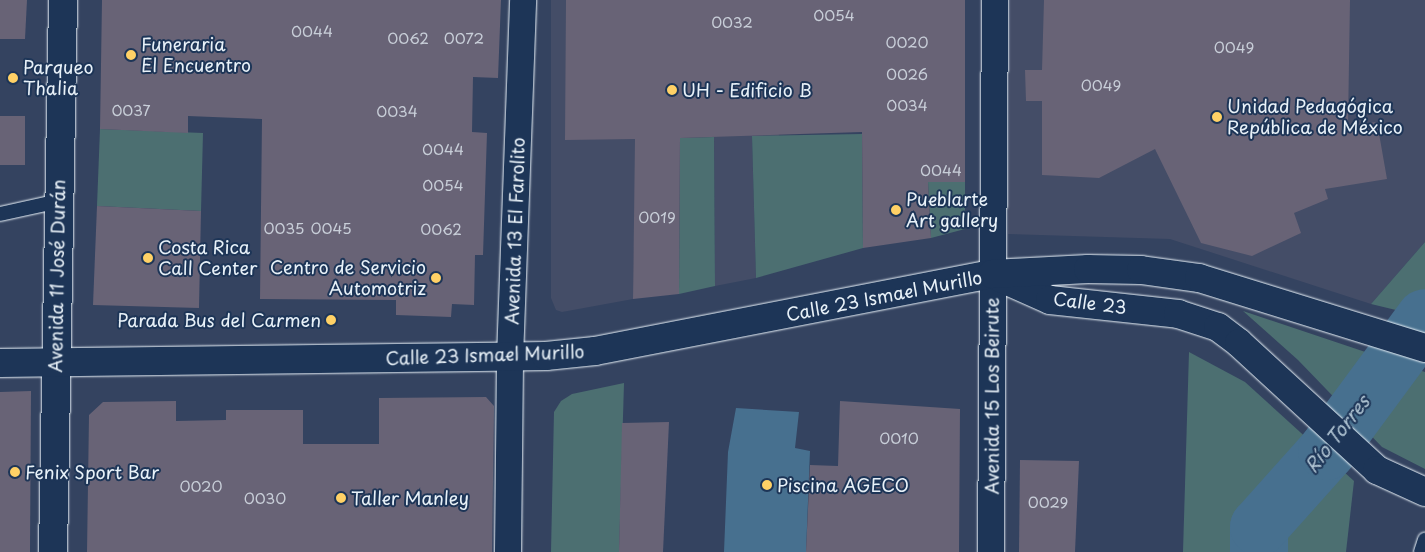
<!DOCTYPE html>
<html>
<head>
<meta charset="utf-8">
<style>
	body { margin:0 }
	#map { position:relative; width:1425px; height:552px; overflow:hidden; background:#344360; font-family:"Playpen Sans",sans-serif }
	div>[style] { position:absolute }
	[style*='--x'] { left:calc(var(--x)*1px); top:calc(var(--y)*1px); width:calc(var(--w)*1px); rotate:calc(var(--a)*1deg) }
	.built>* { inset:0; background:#444d67 }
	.green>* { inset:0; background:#4c6f71 }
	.water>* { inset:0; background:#47708f }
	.river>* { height:58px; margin:-29px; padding:0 29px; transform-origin:29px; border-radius:29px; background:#47708f }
	.building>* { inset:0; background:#686376 }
	.roads { filter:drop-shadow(0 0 1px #e8f1f8) drop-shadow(0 0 1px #e8f1f8) }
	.service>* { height:14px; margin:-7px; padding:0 7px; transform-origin:7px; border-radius:7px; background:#1d3557 }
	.minor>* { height:26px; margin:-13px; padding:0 13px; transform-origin:13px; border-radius:13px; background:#1d3557 }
	.tertiary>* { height:28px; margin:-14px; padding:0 14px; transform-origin:14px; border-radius:14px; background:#1d3557 }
	.secondary>* { height:28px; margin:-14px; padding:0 14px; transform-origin:14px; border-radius:14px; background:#1d3557 }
	.dots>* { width:14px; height:14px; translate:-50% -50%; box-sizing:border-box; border:2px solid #1d3557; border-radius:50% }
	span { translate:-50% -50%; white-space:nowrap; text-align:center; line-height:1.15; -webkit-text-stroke:4px #1d3557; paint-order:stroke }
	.number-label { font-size:15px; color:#c8ced8 }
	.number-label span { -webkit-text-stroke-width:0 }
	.poi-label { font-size:18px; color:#e8f1f8 }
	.left { translate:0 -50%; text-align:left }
	.right { translate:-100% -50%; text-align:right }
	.street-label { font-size:18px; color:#e8f1f8 }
	.water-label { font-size:19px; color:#b0c4d3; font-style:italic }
</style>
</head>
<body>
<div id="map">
	<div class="built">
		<div style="clip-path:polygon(551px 0,707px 0,777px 44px,779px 136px,752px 137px,756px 278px,715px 286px,714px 137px,636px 139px,633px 299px,562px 312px,556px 310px,551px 298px)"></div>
		<div style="clip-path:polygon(1010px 0,1425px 0,1425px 242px,1371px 304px,1170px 239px,1008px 234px)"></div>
	</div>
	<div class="green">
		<div style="clip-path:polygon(100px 129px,203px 133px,201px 211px,97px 206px)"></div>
		<div style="clip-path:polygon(862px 134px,863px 248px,756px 278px,752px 136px)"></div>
		<div style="clip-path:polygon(714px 137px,715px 286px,679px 294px,680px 138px)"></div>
		<div style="clip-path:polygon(928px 182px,965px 182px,965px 229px,931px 238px)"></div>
		<div style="clip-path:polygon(1425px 242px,1425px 317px,1371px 304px)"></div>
		<div style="clip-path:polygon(1243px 311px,1425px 372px,1425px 469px,1382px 447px,1298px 360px)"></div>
		<div style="clip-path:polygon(1189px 352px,1245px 382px,1354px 481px,1346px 552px,1183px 552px)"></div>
		<div style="clip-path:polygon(624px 383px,619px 552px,551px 552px,554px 412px,561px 401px,572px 394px)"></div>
	</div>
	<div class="water">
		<div style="clip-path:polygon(736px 408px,799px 412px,795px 448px,810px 451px,806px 552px,724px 552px,728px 452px)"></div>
	</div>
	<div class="river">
		<div style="--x:1259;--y:552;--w:25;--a:-90"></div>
		<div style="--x:1259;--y:527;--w:102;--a:-48.2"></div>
		<div style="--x:1327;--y:451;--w:165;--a:-53.6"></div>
	</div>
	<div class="building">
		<div style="clip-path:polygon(0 0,27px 0,25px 39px,0 39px)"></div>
		<div style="clip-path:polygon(102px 0,501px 0,498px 78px,473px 77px,472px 132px,487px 133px,483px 255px,475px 255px,474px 305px,452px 304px,451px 317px,396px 315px,396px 300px,260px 299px,262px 119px,188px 116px,188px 133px,100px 129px)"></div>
		<div style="clip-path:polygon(566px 0,965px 0,965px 182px,928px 182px,931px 238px,863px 248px,862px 132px,680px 138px,679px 294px,633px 299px,635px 139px,565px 140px)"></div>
		<div style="clip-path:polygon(1044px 0,1350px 0,1348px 125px,1377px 122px,1387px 179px,1325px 189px,1328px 199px,1294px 213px,1301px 233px,1252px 256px,1201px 243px,1155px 149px,1099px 178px,1042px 175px,1042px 101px,1026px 101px,1025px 70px,1042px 70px)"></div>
		<div style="clip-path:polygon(0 116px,25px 116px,25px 165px,0 165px)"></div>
		<div style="clip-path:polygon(97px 206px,201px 211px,199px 308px,93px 305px)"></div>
		<div style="clip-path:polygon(31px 391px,30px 552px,0 552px,0 392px)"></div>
		<div style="clip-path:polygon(486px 397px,494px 406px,492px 552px,87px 552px,89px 415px,103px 402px,176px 401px,176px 421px,226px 420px,226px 410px,303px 410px,303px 444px,379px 444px,379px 398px)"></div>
		<div style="clip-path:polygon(840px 401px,960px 409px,959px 552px,806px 552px,810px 465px,838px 466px)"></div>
		<div style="clip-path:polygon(669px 422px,663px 552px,619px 552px,622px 423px)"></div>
		<div style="clip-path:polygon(1020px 460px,1079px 461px,1075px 552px,1019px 552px)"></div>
	</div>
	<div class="roads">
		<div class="service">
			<div style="--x:0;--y:214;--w:60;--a:-12.4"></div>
			<div style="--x:1421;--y:552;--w:13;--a:-72"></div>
		</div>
		<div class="minor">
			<div style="--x:508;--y:552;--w:194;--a:-89.4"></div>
			<div style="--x:510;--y:358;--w:358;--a:-87.9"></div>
			<div style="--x:991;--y:552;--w:552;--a:-89.58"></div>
		</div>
		<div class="tertiary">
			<div style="--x:53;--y:552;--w:552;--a:-88.96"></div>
		</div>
		<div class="secondary">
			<div style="--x:996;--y:276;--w:59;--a:24"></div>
			<div style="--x:1050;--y:300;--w:129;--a:6.2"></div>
			<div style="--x:1178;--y:314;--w:42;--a:18"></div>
			<div style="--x:1218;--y:327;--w:26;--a:37"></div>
			<div style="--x:1239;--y:343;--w:188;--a:42.6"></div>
			<div style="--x:1377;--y:470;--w:53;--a:24.6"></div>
			<div style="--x:0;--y:363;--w:546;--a:-0.73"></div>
			<div style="--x:546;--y:356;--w:49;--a:-5.8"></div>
			<div style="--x:595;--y:351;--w:404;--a:-11"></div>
			<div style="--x:992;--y:274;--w:96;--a:-3"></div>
			<div style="--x:1088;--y:269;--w:53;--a:1.1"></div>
			<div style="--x:1141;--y:270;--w:59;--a:7.9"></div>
			<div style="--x:1199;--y:278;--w:237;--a:17.2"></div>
		</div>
	</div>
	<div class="dots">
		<div style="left:131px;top:55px;background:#ffd166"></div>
		<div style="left:13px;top:78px;background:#ffd166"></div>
		<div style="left:672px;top:90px;background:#ffd166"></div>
		<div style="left:1217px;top:117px;background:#ffd166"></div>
		<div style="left:896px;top:210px;background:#ffd166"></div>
		<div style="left:148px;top:258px;background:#ffd166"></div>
		<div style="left:436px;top:278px;background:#ffd166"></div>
		<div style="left:331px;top:320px;background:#ffd166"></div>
		<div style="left:15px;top:472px;background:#ffd166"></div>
		<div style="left:767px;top:485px;background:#ffd166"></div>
		<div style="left:341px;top:498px;background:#ffd166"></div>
	</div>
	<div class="number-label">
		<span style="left:834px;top:15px">0054</span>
		<span style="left:732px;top:22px">0032</span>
		<span style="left:312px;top:31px">0044</span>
		<span style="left:408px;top:38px">0062</span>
		<span style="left:464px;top:38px">0072</span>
		<span style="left:907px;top:42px">0020</span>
		<span style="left:1234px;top:47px">0049</span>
		<span style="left:907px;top:74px">0026</span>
		<span style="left:1101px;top:85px">0049</span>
		<span style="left:907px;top:105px">0034</span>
		<span style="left:131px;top:110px">0037</span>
		<span style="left:397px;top:111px">0034</span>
		<span style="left:443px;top:149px">0044</span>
		<span style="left:941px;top:170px">0044</span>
		<span style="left:443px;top:185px">0054</span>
		<span style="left:657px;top:217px">0019</span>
		<span style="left:284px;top:228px">0035</span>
		<span style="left:331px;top:228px">0045</span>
		<span style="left:441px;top:229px">0062</span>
		<span style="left:899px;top:438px">0010</span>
		<span style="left:201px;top:486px">0020</span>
		<span style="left:265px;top:498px">0030</span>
		<span style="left:1048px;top:502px">0029</span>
	</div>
	<div class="poi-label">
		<span class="left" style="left:141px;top:55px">Funeraria<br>El Encuentro</span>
		<span class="left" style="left:23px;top:78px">Parqueo<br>Thalia</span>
		<span class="left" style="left:682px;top:90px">UH - Edificio B</span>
		<span class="left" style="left:1227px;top:117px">Unidad Pedagógica<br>República de México</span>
		<span class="left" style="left:906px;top:210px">Pueblarte<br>Art gallery</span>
		<span class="left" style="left:158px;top:258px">Costa Rica<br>Call Center</span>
		<span class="right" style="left:426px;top:278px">Centro de Servicio<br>Automotriz</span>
		<span class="right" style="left:321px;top:320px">Parada Bus del Carmen</span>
		<span class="left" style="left:25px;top:472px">Fenix Sport Bar</span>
		<span class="left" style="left:777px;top:485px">Piscina AGECO</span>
		<span class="left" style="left:351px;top:498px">Taller Manley</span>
	</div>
	<div class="street-label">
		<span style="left:515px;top:231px;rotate:-88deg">Avenida 13 El Farolito</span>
		<span style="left:57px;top:276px;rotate:-89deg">Avenida 11 José Durán</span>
		<span style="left:884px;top:296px;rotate:-11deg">Calle 23 Ismael Murillo</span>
		<span style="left:1090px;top:303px;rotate:7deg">Calle 23</span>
		<span style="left:485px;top:355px;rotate:-2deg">Calle 23 Ismael Murillo</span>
		<span style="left:992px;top:396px;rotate:-90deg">Avenida 15 Los Beirute</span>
	</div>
	<div class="water-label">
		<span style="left:1337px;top:434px;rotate:-52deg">Río Torres</span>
	</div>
</div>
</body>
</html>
